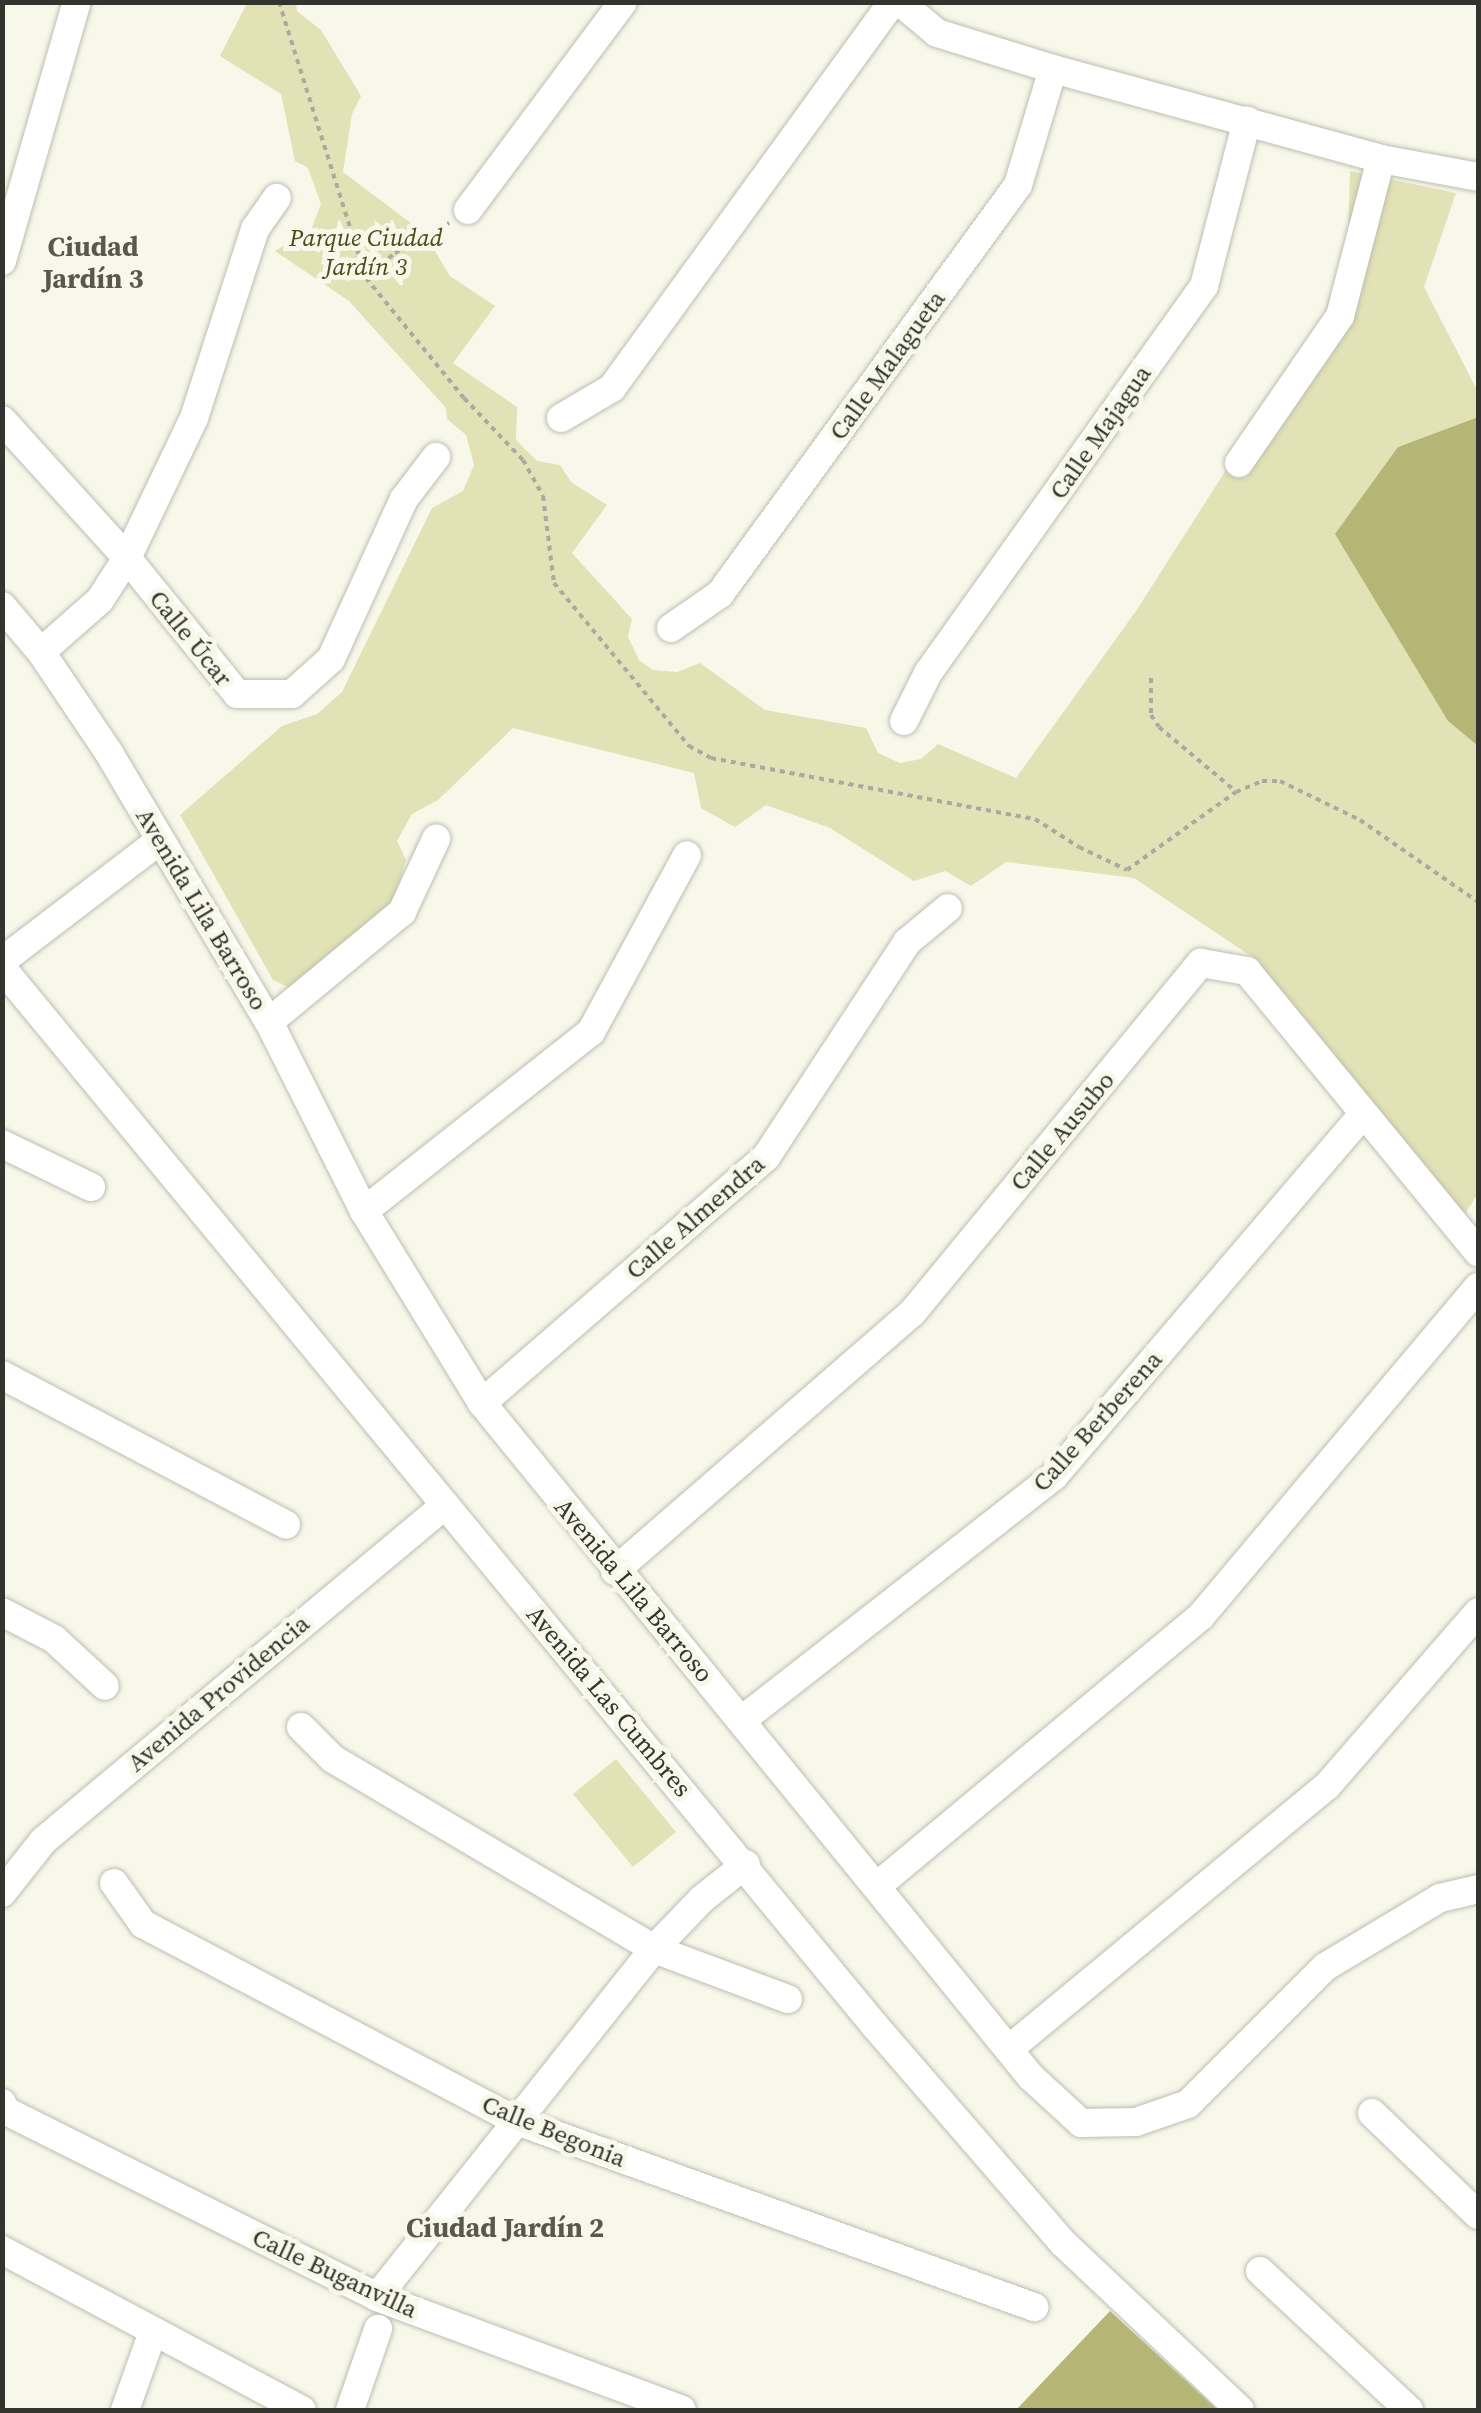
<!DOCTYPE html>
<html>
<head>
<meta charset="utf-8">
<style>
	body { margin:0 }
	#map { position:relative; width:1481px; height:2413px; overflow:hidden; background:#f7f8ea; font-family:"Source Serif 4",serif }
	div>[style] { position:absolute }
	[style*='--x'] { left:calc(var(--x)*1px); top:calc(var(--y)*1px); width:calc(var(--w)*1px); rotate:calc(var(--a)*1deg) }
	.green>* { inset:0; background:#e1e2b5 }
	.forest>* { inset:0; background:#b5b675 }
	.path>* { height:4px; margin-top:-2px; transform-origin:0; background:repeating-linear-gradient(90deg,#aaaaa0 0 5px,transparent 0 10px) }
	.roads { filter:drop-shadow(0 0 2px #bdbeb0) drop-shadow(0 0 2px #bdbeb0) }
	.minor>* { height:28px; margin:-14px; padding:0 14px; transform-origin:14px; border-radius:14px; background:#fff }
	span { translate:-50% -50%; white-space:nowrap; text-align:center; line-height:1.15; -webkit-text-stroke:10px #f7f8ea; paint-order:stroke }
	.park-label { font-size:25px; color:#4b4b1a; font-style:italic }
	.street-label { font-size:25px; color:#34342f }
	.neighbourhood-label { font-size:28px; color:#58584c; font-weight:700 }
	.frame { position:absolute; inset:0; border:5px solid #34342f; pointer-events:none }
</style>
</head>
<body>
<div id="map">
	<div class="green">
		<div style="clip-path:polygon(247px 3px,296px 3px,297px 11px,321px 30px,361px 96px,352px 114px,343px 172px,424px 233px,450px 276px,495px 306px,453px 363px,517px 407px,516px 440px,537px 461px,560px 465px,571px 482px,607px 505px,572px 553px,632px 619px,628px 637px,639px 660px,653px 670px,677px 672px,700px 663px,765px 710px,866px 728px,878px 753px,900px 763px,921px 759px,938px 744px,1016px 778px,1136px 611px,1323px 318px,1348px 239px,1350px 171px,1456px 193px,1424px 287px,1478px 392px,1478px 417px,1398px 447px,1448px 721px,1478px 746px,1478px 1193px,1465px 1214px,1254px 958px,1134px 878px,1006px 862px,971px 886px,945px 871px,914px 881px,830px 828px,766px 805px,735px 827px,701px 808px,694px 773px,513px 728px,438px 800px,412px 814px,397px 841px,406px 860px,393px 904px,292px 989px,273px 980px,180px 815px,282px 726px,317px 714px,342px 692px,432px 508px,463px 491px,474px 465px,466px 435px,447px 419px,446px 408px,349px 301px,275px 251px,311px 230px,321px 204px,308px 168px,295px 161px,281px 94px,220px 56px)"></div>
		<div style="clip-path:polygon(616px 1759px,676px 1832px,633px 1867px,573px 1794px)"></div>
	</div>
	<div class="forest">
		<div style="clip-path:polygon(1478px 417px,1478px 746px,1448px 721px,1335px 534px,1398px 447px)"></div>
		<div style="clip-path:polygon(1110px 2311px,1218px 2410px,1016px 2410px)"></div>
	</div>
	<div class="path">
		<div style="--x:279;--y:2;--w:289;--a:72.5"></div>
		<div style="--x:366;--y:278;--w:155;--a:50.8"></div>
		<div style="--x:464;--y:398;--w:86;--a:46.4"></div>
		<div style="--x:523;--y:460;--w:41;--a:60.9"></div>
		<div style="--x:543;--y:496;--w:88;--a:82.8"></div>
		<div style="--x:554;--y:583;--w:212;--a:50.4"></div>
		<div style="--x:689;--y:746;--w:25;--a:29"></div>
		<div style="--x:711;--y:758;--w:330;--a:10.7"></div>
		<div style="--x:1035;--y:819;--w:52;--a:32.5"></div>
		<div style="--x:1079;--y:847;--w:53;--a:25.6"></div>
		<div style="--x:1127;--y:870;--w:134;--a:-35.6"></div>
		<div style="--x:1236;--y:792;--w:28;--a:-23"></div>
		<div style="--x:1262;--y:781;--w:18;--a:0"></div>
		<div style="--x:1280;--y:781;--w:89;--a:26"></div>
		<div style="--x:1360;--y:820;--w:144;--a:34.8"></div>
		<div style="--x:366;--y:278;--w:38;--a:-41"></div>
		<div style="--x:395;--y:253;--w:62;--a:-29.1"></div>
		<div style="--x:1151;--y:678;--w:37;--a:90"></div>
		<div style="--x:1151;--y:715;--w:14;--a:56"></div>
		<div style="--x:1159;--y:727;--w:98;--a:40"></div>
	</div>
	<div class="roads">
		<div class="minor">
			<div style="--x:900;--y:2;--w:48;--a:40"></div>
			<div style="--x:937;--y:33;--w:121;--a:17.2"></div>
			<div style="--x:1053;--y:69;--w:340;--a:15.3"></div>
			<div style="--x:1381;--y:159;--w:99;--a:10.5"></div>
			<div style="--x:468;--y:210;--w:259;--a:-53.3"></div>
			<div style="--x:2;--y:261;--w:270;--a:-73.9"></div>
			<div style="--x:561;--y:418;--w:59;--a:-30.5"></div>
			<div style="--x:612;--y:388;--w:477;--a:-54"></div>
			<div style="--x:2;--y:420;--w:186;--a:47.8"></div>
			<div style="--x:127;--y:558;--w:175;--a:51"></div>
			<div style="--x:237;--y:694;--w:55;--a:0"></div>
			<div style="--x:292;--y:694;--w:52;--a:-41.9"></div>
			<div style="--x:331;--y:659;--w:176;--a:-65.5"></div>
			<div style="--x:404;--y:499;--w:53;--a:-52.7"></div>
			<div style="--x:1239;--y:463;--w:178;--a:-55.5"></div>
			<div style="--x:1340;--y:316;--w:162;--a:-75.4"></div>
			<div style="--x:2;--y:606;--w:60;--a:49.7"></div>
			<div style="--x:41;--y:652;--w:122;--a:56"></div>
			<div style="--x:109;--y:753;--w:313;--a:59.3"></div>
			<div style="--x:269;--y:1022;--w:212;--a:63.3"></div>
			<div style="--x:364;--y:1211;--w:225;--a:58.4"></div>
			<div style="--x:482;--y:1403;--w:869;--a:50.84"></div>
			<div style="--x:1031;--y:2077;--w:68;--a:42.6"></div>
			<div style="--x:1081;--y:2123;--w:55;--a:-1"></div>
			<div style="--x:1136;--y:2122;--w:55;--a:-19.1"></div>
			<div style="--x:1188;--y:2104;--w:194;--a:-45"></div>
			<div style="--x:1325;--y:1967;--w:134;--a:-31"></div>
			<div style="--x:1440;--y:1898;--w:39;--a:-13"></div>
			<div style="--x:671;--y:628;--w:60;--a:-34.8"></div>
			<div style="--x:720;--y:594;--w:506;--a:-53.92"></div>
			<div style="--x:1018;--y:185;--w:121;--a:-73.2"></div>
			<div style="--x:41;--y:652;--w:79;--a:-41.4"></div>
			<div style="--x:100;--y:600;--w:50;--a:-57.3"></div>
			<div style="--x:127;--y:558;--w:155;--a:-64.4"></div>
			<div style="--x:194;--y:418;--w:199;--a:-72.1"></div>
			<div style="--x:255;--y:229;--w:38;--a:-55"></div>
			<div style="--x:904;--y:721;--w:54;--a:-63.4"></div>
			<div style="--x:928;--y:673;--w:475;--a:-54.5"></div>
			<div style="--x:1204;--y:286;--w:171;--a:-75.4"></div>
			<div style="--x:2;--y:961;--w:199;--a:-37.4"></div>
			<div style="--x:2;--y:968;--w:1372;--a:50.47"></div>
			<div style="--x:875;--y:2026;--w:287;--a:49.1"></div>
			<div style="--x:1063;--y:2243;--w:243;--a:43.3"></div>
			<div style="--x:269;--y:1022;--w:173;--a:-39.6"></div>
			<div style="--x:402;--y:912;--w:81;--a:-65"></div>
			<div style="--x:2;--y:1144;--w:99;--a:25.8"></div>
			<div style="--x:364;--y:1211;--w:289;--a:-38.3"></div>
			<div style="--x:591;--y:1032;--w:201;--a:-61.5"></div>
			<div style="--x:2;--y:1375;--w:321;--a:27.8"></div>
			<div style="--x:482;--y:1403;--w:376;--a:-40.9"></div>
			<div style="--x:766;--y:1157;--w:257;--a:-56.7"></div>
			<div style="--x:907;--y:942;--w:53;--a:-39.7"></div>
			<div style="--x:615;--y:1571;--w:393;--a:-41"></div>
			<div style="--x:912;--y:1313;--w:454;--a:-50.5"></div>
			<div style="--x:1201;--y:963;--w:47;--a:9.9"></div>
			<div style="--x:1247;--y:971;--w:364;--a:50.6"></div>
			<div style="--x:2;--y:1612;--w:59;--a:27.4"></div>
			<div style="--x:54;--y:1639;--w:69;--a:42.7"></div>
			<div style="--x:742;--y:1720;--w:396;--a:-38"></div>
			<div style="--x:1054;--y:1476;--w:475;--a:-49.5"></div>
			<div style="--x:301;--y:1727;--w:45;--a:45"></div>
			<div style="--x:333;--y:1759;--w:373;--a:30.6"></div>
			<div style="--x:654;--y:1949;--w:143;--a:20.5"></div>
			<div style="--x:114;--y:1883;--w:50;--a:54.7"></div>
			<div style="--x:143;--y:1924;--w:420;--a:27.8"></div>
			<div style="--x:514;--y:2120;--w:553;--a:19.78"></div>
			<div style="--x:877;--y:1886;--w:422;--a:-39.8"></div>
			<div style="--x:1201;--y:1616;--w:430;--a:-49.9"></div>
			<div style="--x:2;--y:1893;--w:66;--a:-51.7"></div>
			<div style="--x:43;--y:1841;--w:524;--a:-39.89"></div>
			<div style="--x:1009;--y:2049;--w:413;--a:-39.6"></div>
			<div style="--x:1327;--y:1786;--w:230;--a:-49"></div>
			<div style="--x:2;--y:2103;--w:9;--a:63"></div>
			<div style="--x:6;--y:2111;--w:415;--a:26.6"></div>
			<div style="--x:377;--y:2297;--w:325;--a:20.3"></div>
			<div style="--x:1372;--y:2113;--w:147;--a:43.9"></div>
			<div style="--x:2;--y:2250;--w:340;--a:28.1"></div>
			<div style="--x:1260;--y:2271;--w:204;--a:43"></div>
			<div style="--x:377;--y:2297;--w:445;--a:-51.5"></div>
			<div style="--x:654;--y:1949;--w:69;--a:-46.2"></div>
			<div style="--x:702;--y:1899;--w:56;--a:-38.5"></div>
			<div style="--x:125;--y:2410;--w:83;--a:-70.3"></div>
			<div style="--x:350;--y:2410;--w:86;--a:-70.9"></div>
		</div>
	</div>
	<div class="park-label">
		<span style="left:366px;top:252px">Parque Ciudad<br>Jardín 3</span>
	</div>
	<div class="street-label">
		<span style="left:887px;top:365px;rotate:-54deg">Calle Malagueta</span>
		<span style="left:1100px;top:432px;rotate:-55deg">Calle Majagua</span>
		<span style="left:191px;top:638px;rotate:51deg">Calle Úcar</span>
		<span style="left:202px;top:909px;rotate:59deg">Avenida Lila Barroso</span>
		<span style="left:1062px;top:1131px;rotate:-50deg">Calle Ausubo</span>
		<span style="left:695px;top:1217px;rotate:-41deg">Calle Almendra</span>
		<span style="left:1097px;top:1421px;rotate:-48deg">Calle Berberena</span>
		<span style="left:634px;top:1590px;rotate:50deg">Avenida Lila Barroso</span>
		<span style="left:218px;top:1693px;rotate:-40deg">Avenida Providencia</span>
		<span style="left:609px;top:1701px;rotate:50deg">Avenida Las Cumbres</span>
		<span style="left:554px;top:2131px;rotate:22deg">Calle Begonia</span>
		<span style="left:335px;top:2273px;rotate:25deg">Calle Buganvilla</span>
	</div>
	<div class="neighbourhood-label">
		<span style="left:93px;top:262px">Ciudad<br>Jardín 3</span>
		<span style="left:505px;top:2227px">Ciudad Jardín 2</span>
	</div>
	<div class="frame"></div>
</div>
</body>
</html>
